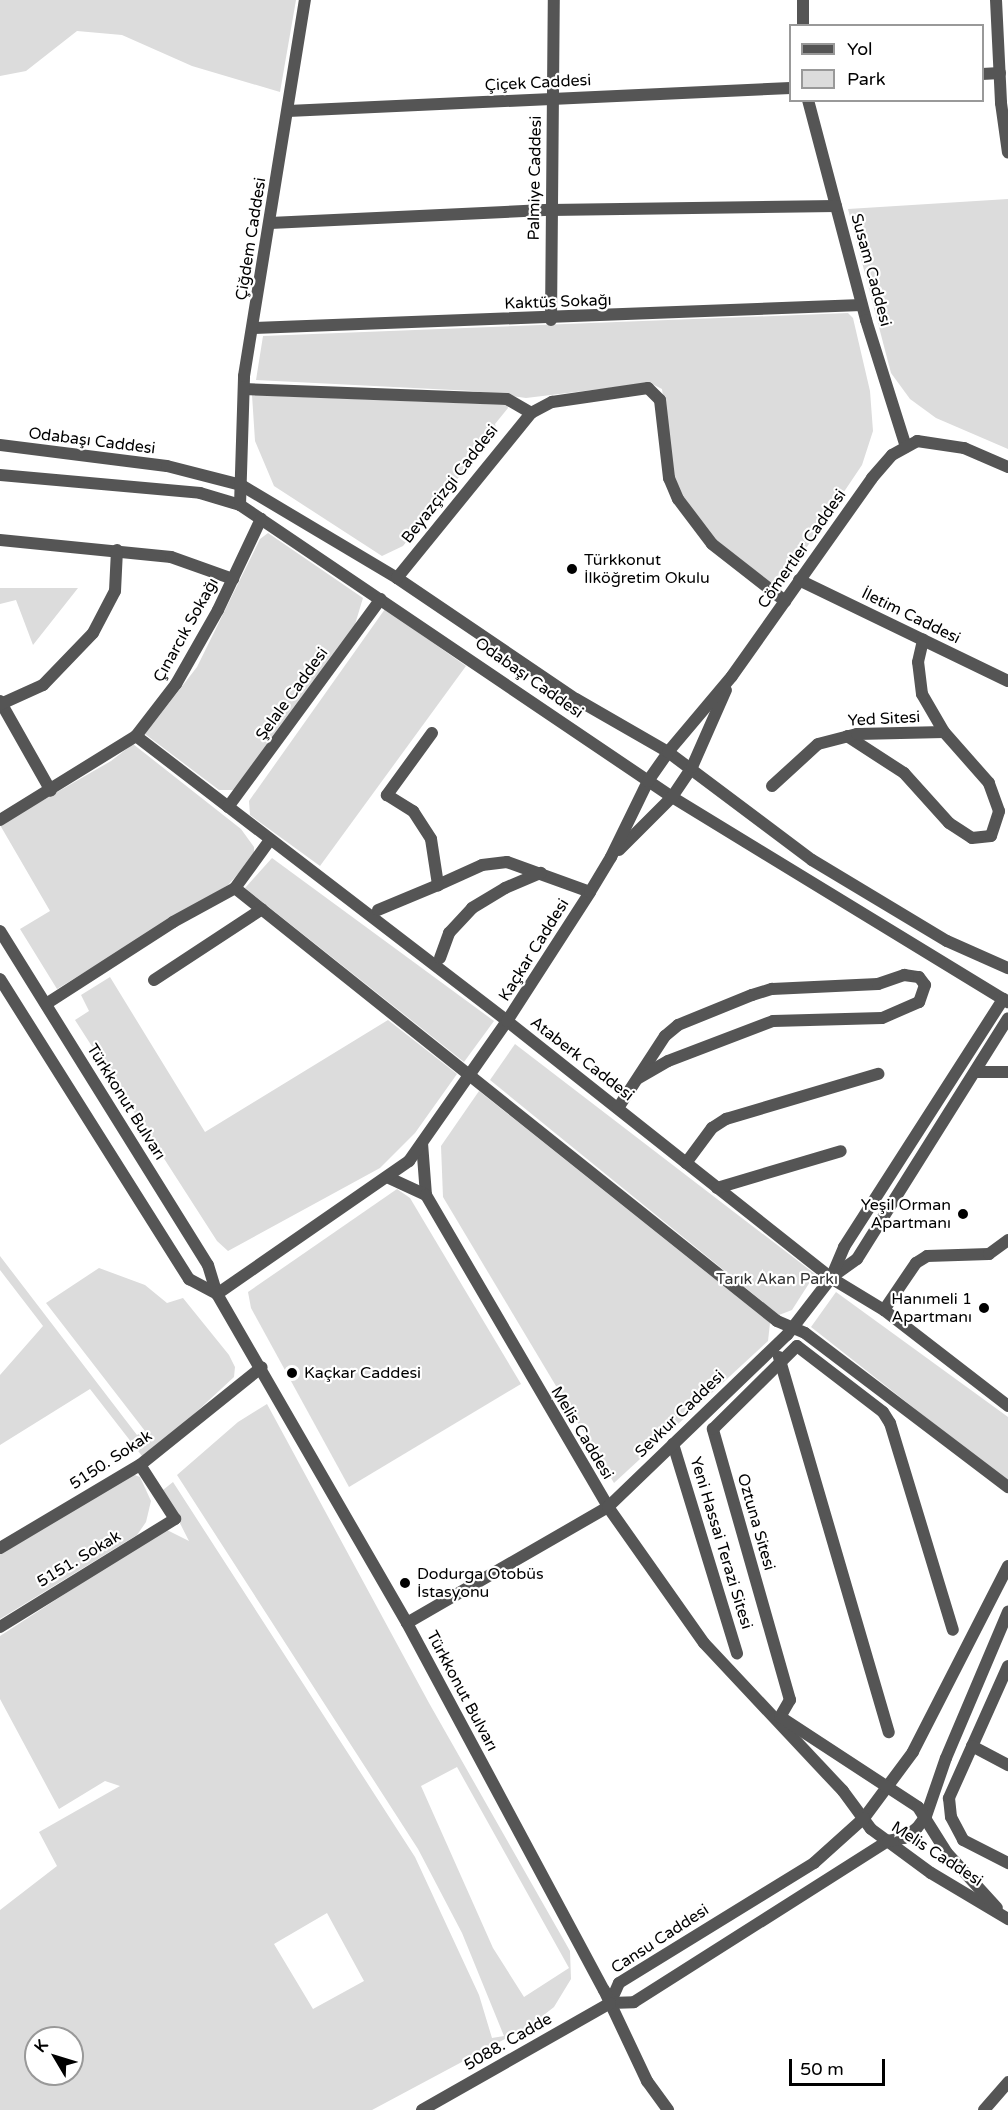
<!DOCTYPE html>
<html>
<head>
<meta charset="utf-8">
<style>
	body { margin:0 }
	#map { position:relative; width:1008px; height:2110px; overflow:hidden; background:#fff; font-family:"Varela Round",sans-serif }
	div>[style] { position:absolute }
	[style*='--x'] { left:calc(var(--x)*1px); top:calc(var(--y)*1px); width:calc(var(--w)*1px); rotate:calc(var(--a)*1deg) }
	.green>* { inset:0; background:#dcdcdc }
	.minor>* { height:12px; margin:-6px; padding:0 6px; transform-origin:6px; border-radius:6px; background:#555 }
	.tertiary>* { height:12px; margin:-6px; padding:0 6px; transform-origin:6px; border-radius:6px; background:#555 }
	.dots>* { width:16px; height:16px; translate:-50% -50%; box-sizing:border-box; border:3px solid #fff; border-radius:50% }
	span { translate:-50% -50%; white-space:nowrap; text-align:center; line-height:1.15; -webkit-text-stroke:4.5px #fff; paint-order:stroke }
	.street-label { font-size:16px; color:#000 }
	.poi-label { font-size:16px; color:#000 }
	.left { translate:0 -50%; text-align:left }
	.right { translate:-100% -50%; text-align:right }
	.park-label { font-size:16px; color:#333 }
	.legend { position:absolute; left:789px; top:24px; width:195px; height:78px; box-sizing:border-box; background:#fff; border:2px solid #999; margin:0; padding:8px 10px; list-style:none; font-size:18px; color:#000 }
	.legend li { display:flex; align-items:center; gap:12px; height:30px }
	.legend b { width:30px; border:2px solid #999 }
	.north { position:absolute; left:24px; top:2026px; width:60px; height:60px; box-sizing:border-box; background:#fff; border:2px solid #999; border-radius:50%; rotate:308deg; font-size:16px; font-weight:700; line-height:24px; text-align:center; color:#000 }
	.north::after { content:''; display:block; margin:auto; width:21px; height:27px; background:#000; clip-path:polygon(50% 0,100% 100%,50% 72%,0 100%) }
	.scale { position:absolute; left:789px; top:2059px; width:96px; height:27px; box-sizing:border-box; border:3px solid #000; border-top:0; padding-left:8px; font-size:18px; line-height:21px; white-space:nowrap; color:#000; -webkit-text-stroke:4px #fff; paint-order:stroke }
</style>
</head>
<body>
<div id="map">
	<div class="green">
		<div style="clip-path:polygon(0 0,296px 0,280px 92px,192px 66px,122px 35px,77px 31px,26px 71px,0 76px)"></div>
		<div style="clip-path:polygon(1008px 199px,1008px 449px,936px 418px,910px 399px,891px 373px,848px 209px)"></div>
		<div style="clip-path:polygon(848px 313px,853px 318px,870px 391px,873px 431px,862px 465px,778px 590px,713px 538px,675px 485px,662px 389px,650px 383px,526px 398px,473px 391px,256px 380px,263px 336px)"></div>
		<div style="clip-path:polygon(252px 395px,507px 405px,508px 408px,495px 424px,497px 430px,403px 546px,382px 556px,274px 486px,255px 441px)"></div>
		<div style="clip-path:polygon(268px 533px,363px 598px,353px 631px,234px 790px,219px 790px,145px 734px,197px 667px,260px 539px)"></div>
		<div style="clip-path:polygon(0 588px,78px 588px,33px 645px,16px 600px,0 604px)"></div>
		<div style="clip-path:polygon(385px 609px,466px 666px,320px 866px,250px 815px,249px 801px)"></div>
		<div style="clip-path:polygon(133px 744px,241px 829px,254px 847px,254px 856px,228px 885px,57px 989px,20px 929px,50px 911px,0 825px,111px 761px)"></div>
		<div style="clip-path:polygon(272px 858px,494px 1021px,464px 1062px,245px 888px)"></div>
		<div style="clip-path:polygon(110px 977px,205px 1132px,388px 1020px,457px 1074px,415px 1133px,380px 1168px,228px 1251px,217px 1241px,75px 1020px,89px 1011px,81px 995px)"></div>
		<div style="clip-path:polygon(515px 1044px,815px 1274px,792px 1310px,779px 1315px,490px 1080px)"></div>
		<div style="clip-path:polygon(479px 1091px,770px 1323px,768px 1341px,614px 1483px,443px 1197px,441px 1146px)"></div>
		<div style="clip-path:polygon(397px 1189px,410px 1198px,521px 1384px,349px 1487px,251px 1308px,248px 1292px)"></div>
		<div style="clip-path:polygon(0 1256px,137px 1435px,145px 1431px,46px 1303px,99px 1268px,145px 1285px,167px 1303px,183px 1298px,229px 1355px,235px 1367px,234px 1377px,165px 1441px,142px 1456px,90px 1389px,0 1445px,0 1375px,43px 1326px,0 1270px)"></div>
		<div style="clip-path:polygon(836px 1292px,1008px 1417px,1008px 1482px,811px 1327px)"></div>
		<div style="clip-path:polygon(evenodd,267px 1404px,429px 1703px,570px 1951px,571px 1979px,554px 2007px,531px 2025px,372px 2110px,0 2110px,0 1910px,57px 1866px,39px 1832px,120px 1786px,105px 1781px,59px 1809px,0 1699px,0 1636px,165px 1529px,189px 1541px,163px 1490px,173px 1482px,415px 1857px,479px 1995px,492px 2038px,504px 2036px,462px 1933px,418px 1849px,177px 1475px,238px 1422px,267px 1404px,457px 1767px,569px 1968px,524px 1997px,493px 1948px,421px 1786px,457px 1767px,267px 1404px,327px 1913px,364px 1981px,313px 2009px,274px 1944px,327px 1913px,267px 1404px,36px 2038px,72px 2038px,72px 2074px,36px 2074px,36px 2038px)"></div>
		<div style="clip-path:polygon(132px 1474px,140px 1477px,151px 1501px,146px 1522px,137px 1535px,0 1619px,0 1553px)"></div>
	</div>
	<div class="minor">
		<div style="--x:803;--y:0;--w:26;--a:90"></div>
		<div style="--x:996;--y:0;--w:103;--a:87.2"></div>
		<div style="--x:1001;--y:103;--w:50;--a:82"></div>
		<div style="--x:982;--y:74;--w:18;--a:-3"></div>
		<div style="--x:808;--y:100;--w:228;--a:75.2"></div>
		<div style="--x:866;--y:320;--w:133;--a:72.5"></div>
		<div style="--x:288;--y:111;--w:503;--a:-2.62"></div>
		<div style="--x:270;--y:223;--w:280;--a:-2.7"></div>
		<div style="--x:550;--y:210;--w:286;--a:-0.8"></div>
		<div style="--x:551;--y:320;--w:320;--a:-89.5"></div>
		<div style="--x:254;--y:328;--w:608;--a:-2.17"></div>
		<div style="--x:244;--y:389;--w:263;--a:2.2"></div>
		<div style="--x:507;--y:399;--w:28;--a:30"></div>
		<div style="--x:0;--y:445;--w:168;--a:7.2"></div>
		<div style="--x:167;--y:466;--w:76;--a:14.4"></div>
		<div style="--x:241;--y:485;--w:182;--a:30.8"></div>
		<div style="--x:397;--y:578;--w:216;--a:34.1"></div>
		<div style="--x:576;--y:699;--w:106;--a:29.9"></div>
		<div style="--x:668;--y:752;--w:180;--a:36.9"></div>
		<div style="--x:812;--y:860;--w:157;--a:31"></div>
		<div style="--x:947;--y:941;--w:67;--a:23.9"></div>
		<div style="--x:0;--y:475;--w:201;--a:5.1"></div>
		<div style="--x:200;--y:493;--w:42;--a:16.7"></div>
		<div style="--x:240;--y:505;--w:521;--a:34.06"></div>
		<div style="--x:672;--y:797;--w:394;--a:31.4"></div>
		<div style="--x:240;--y:505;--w:129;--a:-88.2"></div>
		<div style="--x:244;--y:376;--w:381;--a:-80.8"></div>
		<div style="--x:0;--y:540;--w:172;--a:5.7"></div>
		<div style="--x:171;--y:557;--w:66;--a:19.5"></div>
		<div style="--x:397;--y:578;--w:213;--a:-50.9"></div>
		<div style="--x:531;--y:413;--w:24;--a:-28"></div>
		<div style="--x:552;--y:402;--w:97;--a:-8.3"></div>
		<div style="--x:648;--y:388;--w:17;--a:45"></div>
		<div style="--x:660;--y:400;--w:79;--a:83.4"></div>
		<div style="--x:669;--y:478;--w:23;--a:67"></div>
		<div style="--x:678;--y:499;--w:56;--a:52.9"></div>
		<div style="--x:712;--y:544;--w:93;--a:38"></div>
		<div style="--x:799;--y:580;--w:232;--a:25.8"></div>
		<div style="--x:0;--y:701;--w:103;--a:60.5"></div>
		<div style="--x:1;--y:704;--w:46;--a:-24.3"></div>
		<div style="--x:43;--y:685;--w:72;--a:-46.1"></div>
		<div style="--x:93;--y:633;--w:47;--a:-62.4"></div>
		<div style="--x:115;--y:591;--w:41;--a:-87.2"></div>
		<div style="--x:432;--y:733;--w:77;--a:126"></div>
		<div style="--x:387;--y:795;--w:31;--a:32"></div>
		<div style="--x:413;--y:811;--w:33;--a:57"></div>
		<div style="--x:431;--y:839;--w:47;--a:81.3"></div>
		<div style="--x:438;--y:885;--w:48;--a:-24.4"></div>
		<div style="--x:482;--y:865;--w:25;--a:-7"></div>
		<div style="--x:507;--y:862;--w:88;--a:19.9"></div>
		<div style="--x:136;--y:736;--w:468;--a:37.5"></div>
		<div style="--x:507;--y:1021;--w:414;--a:38.4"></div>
		<div style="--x:831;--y:1278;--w:62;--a:31.1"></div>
		<div style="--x:884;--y:1310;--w:157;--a:37.7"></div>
		<div style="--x:847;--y:736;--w:68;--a:33"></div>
		<div style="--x:904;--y:773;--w:67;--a:48"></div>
		<div style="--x:949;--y:823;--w:27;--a:33"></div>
		<div style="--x:972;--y:838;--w:19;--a:-6"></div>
		<div style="--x:991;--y:836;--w:26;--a:-72"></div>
		<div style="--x:999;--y:811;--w:30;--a:-110"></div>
		<div style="--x:989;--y:783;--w:68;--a:-131.4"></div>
		<div style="--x:944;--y:732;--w:44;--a:-120.1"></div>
		<div style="--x:922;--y:694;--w:32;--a:-97"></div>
		<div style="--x:918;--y:662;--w:23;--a:-77"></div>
		<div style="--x:772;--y:786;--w:62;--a:-42.4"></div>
		<div style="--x:818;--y:744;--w:40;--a:-14.4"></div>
		<div style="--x:857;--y:734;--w:87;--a:-1.3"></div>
		<div style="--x:228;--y:807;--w:258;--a:-53.7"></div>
		<div style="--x:0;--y:820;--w:160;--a:-31.7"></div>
		<div style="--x:136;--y:736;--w:66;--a:-52.4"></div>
		<div style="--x:176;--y:684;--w:85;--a:-60.4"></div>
		<div style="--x:218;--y:610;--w:101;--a:-64.7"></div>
		<div style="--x:619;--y:850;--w:75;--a:-45"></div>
		<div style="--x:672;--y:797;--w:36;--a:-56"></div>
		<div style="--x:692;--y:767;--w:84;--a:-66.2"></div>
		<div style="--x:235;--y:888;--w:694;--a:38.62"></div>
		<div style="--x:777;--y:1321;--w:30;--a:23"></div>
		<div style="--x:805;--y:1333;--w:255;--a:37.2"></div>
		<div style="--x:378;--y:910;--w:65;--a:-22.6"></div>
		<div style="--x:440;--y:958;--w:27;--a:-70"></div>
		<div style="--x:449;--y:933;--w:34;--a:-47"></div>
		<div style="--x:472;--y:908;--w:39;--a:-31"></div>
		<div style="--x:505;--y:888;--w:39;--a:-23"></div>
		<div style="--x:154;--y:980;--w:129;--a:-33.3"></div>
		<div style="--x:46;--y:1004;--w:151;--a:-32.8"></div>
		<div style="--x:173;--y:922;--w:71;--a:-28.7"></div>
		<div style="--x:235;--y:888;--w:59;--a:-53.9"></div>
		<div style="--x:975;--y:1072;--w:33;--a:0"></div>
		<div style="--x:618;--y:1108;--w:86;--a:-56.9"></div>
		<div style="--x:665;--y:1036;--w:17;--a:-40"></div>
		<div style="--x:678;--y:1025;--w:80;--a:-22.1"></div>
		<div style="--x:752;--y:995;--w:21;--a:-17"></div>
		<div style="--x:772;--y:989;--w:106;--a:-2.7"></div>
		<div style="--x:878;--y:984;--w:28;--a:-19"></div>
		<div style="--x:904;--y:975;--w:15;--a:8"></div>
		<div style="--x:919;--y:977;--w:10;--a:53"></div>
		<div style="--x:925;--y:985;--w:18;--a:109"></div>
		<div style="--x:919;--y:1002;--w:40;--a:156.6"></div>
		<div style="--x:882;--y:1018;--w:109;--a:178.4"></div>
		<div style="--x:773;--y:1021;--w:112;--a:159.1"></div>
		<div style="--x:668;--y:1061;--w:34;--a:150"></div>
		<div style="--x:422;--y:1143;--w:52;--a:85.6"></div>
		<div style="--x:686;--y:1163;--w:44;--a:-53.4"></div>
		<div style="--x:712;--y:1128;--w:17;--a:-33"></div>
		<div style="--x:726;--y:1119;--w:159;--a:-16.5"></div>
		<div style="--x:387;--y:1177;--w:43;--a:24.8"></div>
		<div style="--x:426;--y:1195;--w:361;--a:59.7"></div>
		<div style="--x:608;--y:1507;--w:166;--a:54.8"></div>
		<div style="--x:704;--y:1643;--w:203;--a:46.8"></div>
		<div style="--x:843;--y:1791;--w:47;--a:53.6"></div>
		<div style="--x:871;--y:1829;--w:74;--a:36.3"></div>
		<div style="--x:931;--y:1873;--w:90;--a:30.9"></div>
		<div style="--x:717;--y:1188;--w:129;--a:-16.6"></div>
		<div style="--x:832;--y:1277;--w:31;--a:-36"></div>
		<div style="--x:857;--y:1259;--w:284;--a:-57.9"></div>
		<div style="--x:217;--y:1294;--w:234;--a:-34.7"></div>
		<div style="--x:409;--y:1161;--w:171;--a:-55"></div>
		<div style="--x:507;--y:1021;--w:153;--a:-57.2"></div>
		<div style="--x:590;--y:892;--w:41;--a:-59"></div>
		<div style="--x:611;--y:857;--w:85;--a:-64"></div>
		<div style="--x:648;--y:781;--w:35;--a:-55"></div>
		<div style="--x:668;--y:752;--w:99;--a:-49.9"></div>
		<div style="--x:732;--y:676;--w:242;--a:-54.7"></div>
		<div style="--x:872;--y:478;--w:30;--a:-49"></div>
		<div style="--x:892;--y:455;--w:29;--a:-29"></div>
		<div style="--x:917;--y:441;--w:48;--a:8.5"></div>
		<div style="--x:964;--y:448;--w:48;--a:23.4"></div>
		<div style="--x:884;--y:1310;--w:57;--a:-55.8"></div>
		<div style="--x:916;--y:1263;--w:13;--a:-32"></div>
		<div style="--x:927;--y:1256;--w:62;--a:-1.8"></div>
		<div style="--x:989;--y:1254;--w:24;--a:-36"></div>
		<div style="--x:779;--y:1357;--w:391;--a:73.7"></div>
		<div style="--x:673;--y:1444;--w:219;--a:73"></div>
		<div style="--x:0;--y:1548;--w:163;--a:-30.7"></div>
		<div style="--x:140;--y:1465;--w:156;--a:-38.8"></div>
		<div style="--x:1008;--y:1566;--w:209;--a:117.1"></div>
		<div style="--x:913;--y:1752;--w:82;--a:126.6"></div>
		<div style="--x:864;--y:1818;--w:67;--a:138"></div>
		<div style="--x:814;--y:1863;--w:229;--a:148.4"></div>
		<div style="--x:619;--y:1983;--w:22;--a:114"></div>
		<div style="--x:610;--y:2003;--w:24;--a:-2"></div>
		<div style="--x:634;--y:2002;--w:301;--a:-32.4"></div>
		<div style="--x:888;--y:1841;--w:16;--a:-11"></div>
		<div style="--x:904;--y:1838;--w:16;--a:-38"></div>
		<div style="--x:917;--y:1828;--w:15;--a:-53"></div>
		<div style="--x:926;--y:1816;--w:61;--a:-71"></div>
		<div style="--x:946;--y:1758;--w:159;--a:-67"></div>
		<div style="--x:407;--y:1623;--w:232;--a:-30"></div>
		<div style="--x:608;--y:1507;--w:248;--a:-43.9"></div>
		<div style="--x:787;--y:1335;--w:72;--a:-52.3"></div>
		<div style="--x:831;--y:1278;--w:34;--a:-67"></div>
		<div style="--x:844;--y:1247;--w:295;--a:-57.3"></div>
		<div style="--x:0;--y:1627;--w:206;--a:-31.7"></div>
		<div style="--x:175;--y:1519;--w:64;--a:-122.9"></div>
		<div style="--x:1008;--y:1666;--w:145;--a:114.1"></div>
		<div style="--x:949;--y:1798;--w:19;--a:84"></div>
		<div style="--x:951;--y:1817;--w:26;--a:62"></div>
		<div style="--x:963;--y:1840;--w:51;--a:27.1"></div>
		<div style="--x:780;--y:1717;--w:20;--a:-60"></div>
		<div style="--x:790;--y:1700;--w:282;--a:-105.9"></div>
		<div style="--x:713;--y:1429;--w:118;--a:-44.7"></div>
		<div style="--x:797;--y:1346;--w:108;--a:37.5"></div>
		<div style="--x:883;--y:1412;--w:13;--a:58"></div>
		<div style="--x:890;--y:1423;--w:216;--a:73.1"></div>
		<div style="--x:782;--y:1718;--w:163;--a:33.2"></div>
		<div style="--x:918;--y:1807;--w:54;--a:57.8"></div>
		<div style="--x:947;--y:1853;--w:74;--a:47.7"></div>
		<div style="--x:972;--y:1746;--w:41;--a:27.8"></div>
		<div style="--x:984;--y:2110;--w:37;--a:-49"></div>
	</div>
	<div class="tertiary">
		<div style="--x:0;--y:931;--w:393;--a:58.1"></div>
		<div style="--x:208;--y:1265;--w:30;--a:73"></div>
		<div style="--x:217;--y:1294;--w:380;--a:60"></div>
		<div style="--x:407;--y:1623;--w:417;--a:61.8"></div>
		<div style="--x:604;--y:1990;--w:101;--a:64.7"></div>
		<div style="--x:647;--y:2081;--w:36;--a:54"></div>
		<div style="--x:0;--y:979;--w:355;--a:57.8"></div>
		<div style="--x:189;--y:1279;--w:32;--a:28"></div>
		<div style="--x:422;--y:2110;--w:216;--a:-29.6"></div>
	</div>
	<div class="dots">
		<div style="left:572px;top:569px;background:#000"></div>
		<div style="left:963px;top:1214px;background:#000"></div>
		<div style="left:984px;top:1308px;background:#000"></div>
		<div style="left:292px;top:1373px;background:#000"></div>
		<div style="left:405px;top:1583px;background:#000"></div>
	</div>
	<div class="street-label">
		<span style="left:538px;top:83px;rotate:-3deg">Çiçek Caddesi</span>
		<span style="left:535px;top:178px;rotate:-89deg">Palmiye Caddesi</span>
		<span style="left:251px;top:239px;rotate:-81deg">Çiğdem Caddesi</span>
		<span style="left:871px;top:270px;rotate:75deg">Susam Caddesi</span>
		<span style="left:558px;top:302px;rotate:-2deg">Kaktüs Sokağı</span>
		<span style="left:92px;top:441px;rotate:7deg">Odabaşı Caddesi</span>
		<span style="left:450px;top:484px;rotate:-52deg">Beyazçizgi Caddesi</span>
		<span style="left:802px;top:549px;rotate:-55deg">Cömertler Caddesi</span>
		<span style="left:911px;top:616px;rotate:26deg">İletim Caddesi</span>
		<span style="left:186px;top:630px;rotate:-61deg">Çınarcık Sokağı</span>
		<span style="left:529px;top:678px;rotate:35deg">Odabaşı Caddesi</span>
		<span style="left:292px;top:694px;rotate:-54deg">Şelale Caddesi</span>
		<span style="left:884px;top:719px;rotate:-3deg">Yed Sitesi</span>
		<span style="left:534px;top:950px;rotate:-58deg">Kaçkar Caddesi</span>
		<span style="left:582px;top:1059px;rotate:38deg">Ataberk Caddesi</span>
		<span style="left:126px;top:1102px;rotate:58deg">Türkkonut Bulvarı</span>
		<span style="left:680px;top:1414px;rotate:-44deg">Sevkur Caddesi</span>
		<span style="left:582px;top:1433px;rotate:59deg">Melis Caddesi</span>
		<span style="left:111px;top:1460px;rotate:-33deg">5150. Sokak</span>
		<span style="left:756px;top:1522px;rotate:74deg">Oztuna Sitesi</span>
		<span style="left:721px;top:1543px;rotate:73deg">Yeni Hassai Terazi Sitesi</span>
		<span style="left:79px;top:1559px;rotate:-31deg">5151. Sokak</span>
		<span style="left:462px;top:1691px;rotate:62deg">Türkkonut Bulvarı</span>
		<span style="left:937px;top:1854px;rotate:33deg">Melis Caddesi</span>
		<span style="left:660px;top:1939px;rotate:-33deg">Cansu Caddesi</span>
		<span style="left:508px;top:2042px;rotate:-30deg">5088. Cadde</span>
	</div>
	<div class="poi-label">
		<span class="left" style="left:584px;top:569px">Türkkonut<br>İlköğretim Okulu</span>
		<span class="right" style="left:951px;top:1214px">Yeşil Orman<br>Apartmanı</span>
		<span class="right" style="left:972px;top:1308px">Hanımeli 1<br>Apartmanı</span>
		<span class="left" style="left:304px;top:1373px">Kaçkar Caddesi</span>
		<span class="left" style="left:417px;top:1583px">Dodurga Otobüs<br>İstasyonu</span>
	</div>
	<div class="park-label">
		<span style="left:777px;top:1279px">Tarık Akan Parkı</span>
	</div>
	<ul class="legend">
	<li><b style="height:8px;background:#555"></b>Yol</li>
	<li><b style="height:16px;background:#dcdcdc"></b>Park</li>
	</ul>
	<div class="north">K</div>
	<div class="scale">50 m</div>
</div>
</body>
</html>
